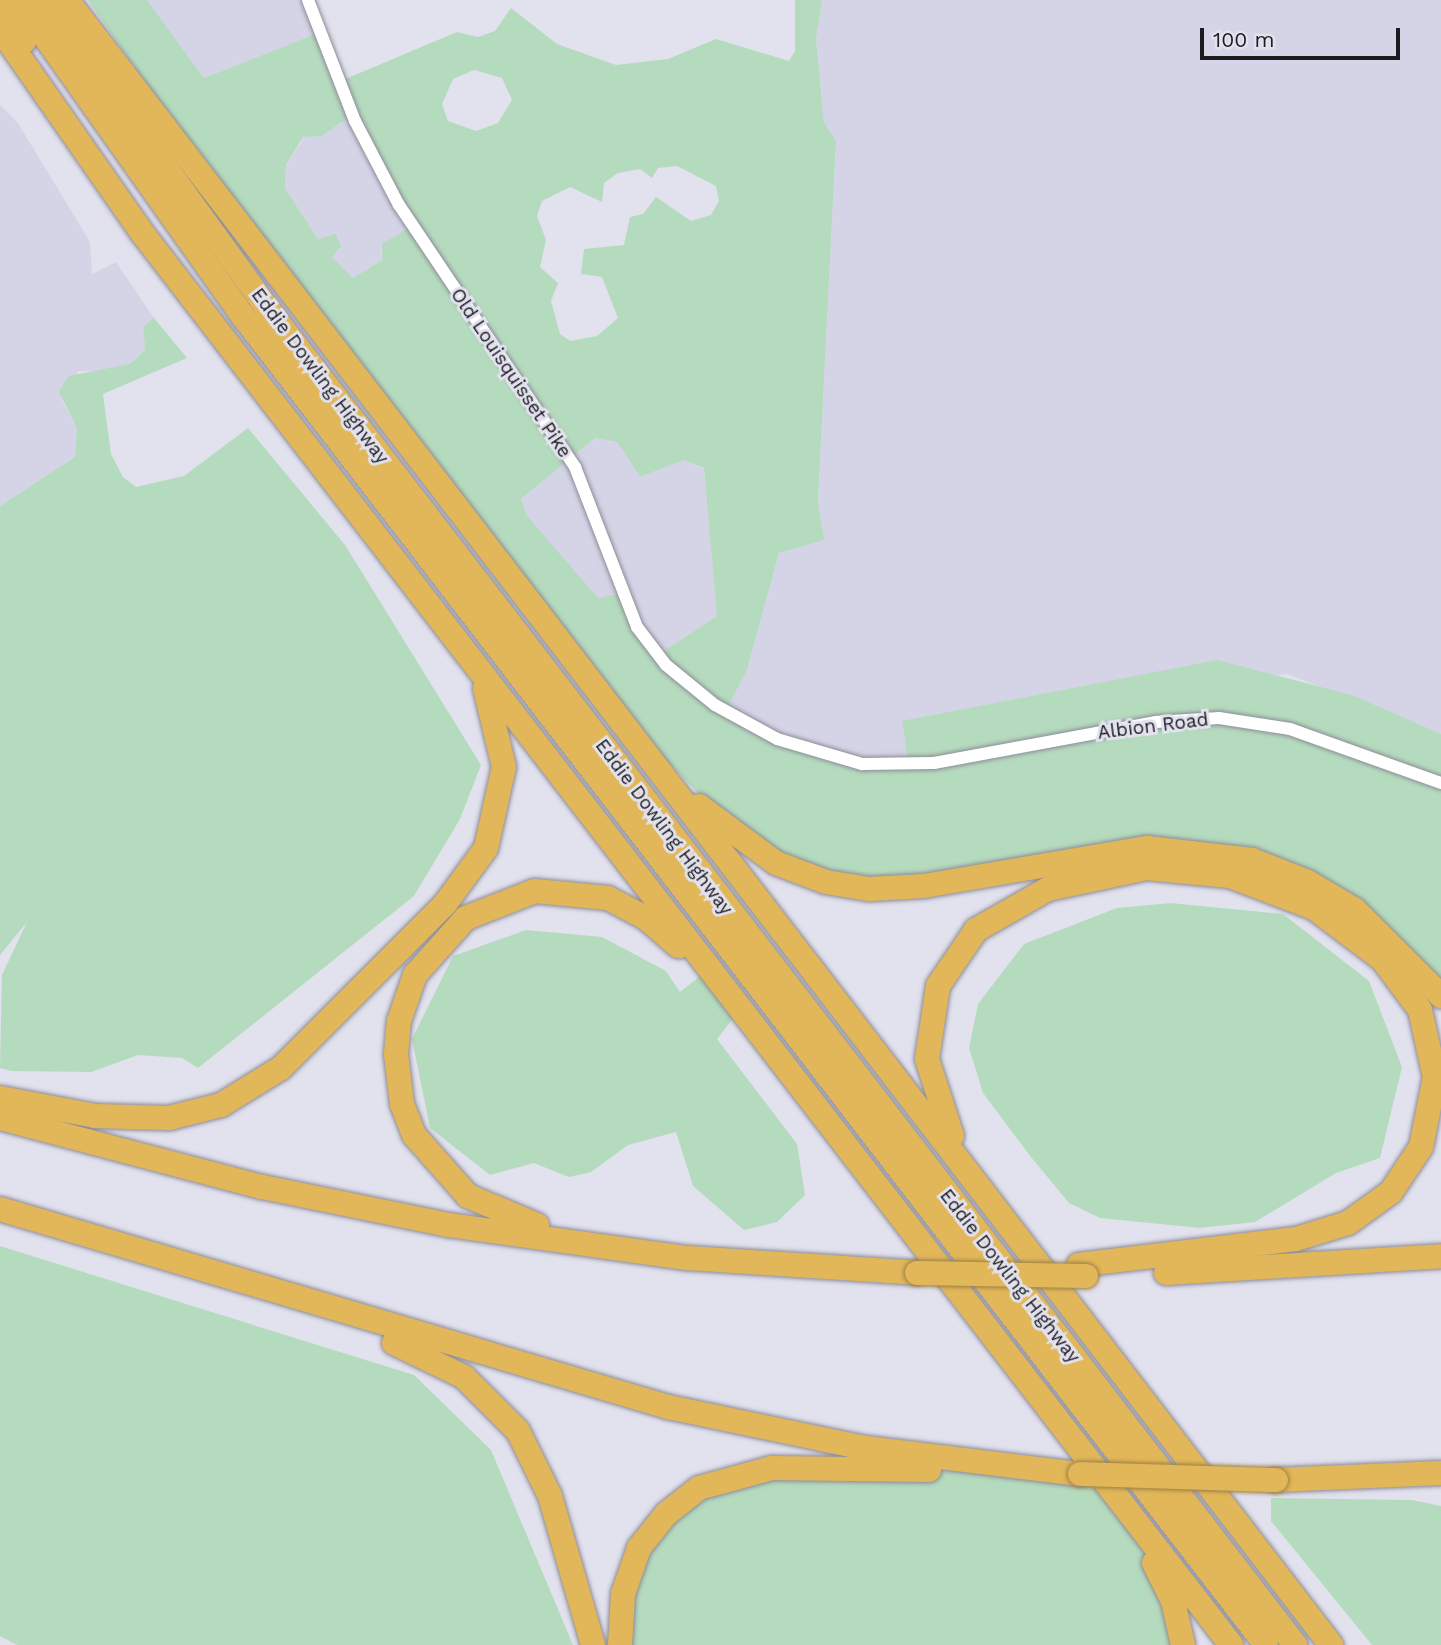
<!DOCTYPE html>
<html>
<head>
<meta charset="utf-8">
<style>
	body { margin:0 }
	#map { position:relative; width:1441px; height:1645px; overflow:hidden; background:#e2e1ee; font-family:"Work Sans",sans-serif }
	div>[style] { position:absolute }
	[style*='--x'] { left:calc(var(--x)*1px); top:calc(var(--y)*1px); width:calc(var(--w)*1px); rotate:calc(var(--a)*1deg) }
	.built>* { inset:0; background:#d5d4e7 }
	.green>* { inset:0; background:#b5dbbe }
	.roads { filter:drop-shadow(0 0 2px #8d8d98) drop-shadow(0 0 2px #8d8d98) }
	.street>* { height:12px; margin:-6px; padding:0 6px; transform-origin:6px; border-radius:6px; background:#fff }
	.highway>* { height:24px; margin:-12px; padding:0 12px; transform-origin:12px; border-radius:12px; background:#e2b759 }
	.bridges { filter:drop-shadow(0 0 2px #9c8045) drop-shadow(0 0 2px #9c8045) }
	.highway-bridge>* { height:24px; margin:-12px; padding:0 12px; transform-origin:12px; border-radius:12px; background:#e2b759 }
	span { translate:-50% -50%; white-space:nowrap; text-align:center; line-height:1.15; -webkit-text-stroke:6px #e2e1ee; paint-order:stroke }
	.street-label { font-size:19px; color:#1b1b1f }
	.scale { position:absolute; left:1200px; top:28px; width:200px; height:32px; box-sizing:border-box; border:4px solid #1b1b1f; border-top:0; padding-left:9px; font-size:21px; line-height:24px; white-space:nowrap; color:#1b1b1f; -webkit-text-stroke:5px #e2e1ee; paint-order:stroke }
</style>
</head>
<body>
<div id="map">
	<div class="built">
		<div style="clip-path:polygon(147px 0,308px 0,315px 34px,204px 78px)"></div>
		<div style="clip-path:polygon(822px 0,1441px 0,1441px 734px,1287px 674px,903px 729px,909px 761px,856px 757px,773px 733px,728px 707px,747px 670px,779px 553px,823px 540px,818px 501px,836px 141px,824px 122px,816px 39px)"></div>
		<div style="clip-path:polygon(0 105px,18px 123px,90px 242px,92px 274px,116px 262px,154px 318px,143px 327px,145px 350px,130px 364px,115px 372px,78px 371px,62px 400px,77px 428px,75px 457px,0 506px)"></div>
		<div style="clip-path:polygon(353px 115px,413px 224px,381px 250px,382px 260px,353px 278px,332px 257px,333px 235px,318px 239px,285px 188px,286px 166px,304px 137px,321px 136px)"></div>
		<div style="clip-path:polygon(595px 438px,617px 442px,640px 477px,684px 460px,704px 469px,718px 616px,661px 653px,624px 593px,598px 599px,526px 516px,521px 499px)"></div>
	</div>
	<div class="green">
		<div style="clip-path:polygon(evenodd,88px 0,147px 0,204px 78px,315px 34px,343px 80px,457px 32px,478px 37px,495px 31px,511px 8px,557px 44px,616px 65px,668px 59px,716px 39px,789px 61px,795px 51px,795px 0,822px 0,816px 39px,824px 122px,836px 141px,818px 501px,824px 540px,779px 553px,747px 670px,728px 707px,773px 733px,856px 757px,908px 761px,902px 721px,1217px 660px,1352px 695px,1441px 734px,1441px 990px,1341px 896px,1003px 866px,849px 881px,745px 842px,647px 740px,207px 171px,88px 0,474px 70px,502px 78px,512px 100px,498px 123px,476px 131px,448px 121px,442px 104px,453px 79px,474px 70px,88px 0,352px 115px,412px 226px,382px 244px,382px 260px,353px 278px,332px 257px,341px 246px,336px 234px,318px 239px,285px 188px,286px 165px,303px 137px,322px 136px,352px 115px,88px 0,677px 166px,716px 186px,719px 201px,711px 215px,691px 221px,656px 197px,643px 214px,630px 217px,624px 245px,584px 249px,581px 274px,602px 277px,618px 318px,597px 336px,570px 341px,560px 334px,551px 301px,558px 283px,540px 267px,546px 240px,537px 216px,542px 201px,570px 187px,602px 202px,604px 183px,618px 173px,640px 169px,652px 178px,658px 168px,677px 166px,88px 0,595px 438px,617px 442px,640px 477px,684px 460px,704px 468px,717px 616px,661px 653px,624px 593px,598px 598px,527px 516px,521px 499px,595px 438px)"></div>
		<div style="clip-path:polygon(154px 318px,187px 358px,103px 394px,111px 454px,123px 477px,136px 487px,184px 476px,248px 428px,345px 545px,481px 765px,460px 819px,414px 896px,198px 1068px,182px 1058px,138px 1055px,91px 1072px,11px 1071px,0 1068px,2px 975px,27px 922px,0 955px,0 506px,75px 457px,77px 428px,59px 392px,68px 376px,130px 364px,145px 350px,143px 327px)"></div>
		<div style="clip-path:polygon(1171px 903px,1283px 914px,1369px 981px,1402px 1067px,1380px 1158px,1336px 1173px,1255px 1222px,1200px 1228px,1100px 1218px,1069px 1203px,1031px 1157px,983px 1093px,969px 1048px,978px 1004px,1024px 944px,1117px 908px)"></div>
		<div style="clip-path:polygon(526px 930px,602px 937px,666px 971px,680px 992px,705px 972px,739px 1011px,717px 1039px,797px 1144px,805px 1195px,777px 1222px,744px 1230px,693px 1186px,676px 1132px,628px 1145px,591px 1172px,569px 1177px,534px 1163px,490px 1175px,430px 1128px,412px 1039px,453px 956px)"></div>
		<div style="clip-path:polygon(0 1246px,414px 1375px,491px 1450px,573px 1645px,17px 1645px,0 1636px)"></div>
		<div style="clip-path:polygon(794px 1463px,1102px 1478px,1151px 1554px,1180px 1645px,619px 1645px,651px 1520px)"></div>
		<div style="clip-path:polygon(1271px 1498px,1412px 1500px,1441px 1506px,1441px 1645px,1372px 1645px,1271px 1521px)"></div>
	</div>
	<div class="roads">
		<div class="street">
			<div style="--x:308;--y:0;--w:130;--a:68.8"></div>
			<div style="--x:355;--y:121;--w:95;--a:62.4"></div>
			<div style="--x:399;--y:205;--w:316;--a:56.1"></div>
			<div style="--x:575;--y:467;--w:172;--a:68.8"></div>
			<div style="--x:637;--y:627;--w:48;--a:52.7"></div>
			<div style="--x:666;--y:665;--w:63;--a:39.2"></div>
			<div style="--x:715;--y:705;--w:71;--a:28.7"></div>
			<div style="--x:777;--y:739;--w:89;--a:16.4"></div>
			<div style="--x:862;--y:764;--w:72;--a:-0.8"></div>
			<div style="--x:934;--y:763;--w:226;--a:-10.5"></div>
			<div style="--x:1156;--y:722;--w:63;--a:-3.6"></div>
			<div style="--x:1219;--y:718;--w:72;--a:8.8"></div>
			<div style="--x:1290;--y:729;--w:160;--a:19.7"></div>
		</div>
		<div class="highway">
			<div style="--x:19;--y:0;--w:387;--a:54.7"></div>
			<div style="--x:243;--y:316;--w:1677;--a:52.41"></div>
			<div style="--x:45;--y:0;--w:380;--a:54.2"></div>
			<div style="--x:267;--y:308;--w:1687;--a:52.44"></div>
			<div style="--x:67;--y:0;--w:2075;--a:52.46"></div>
			<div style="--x:0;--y:3;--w:45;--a:57.7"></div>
			<div style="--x:0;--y:29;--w:250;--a:55.1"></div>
			<div style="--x:143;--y:234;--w:1782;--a:52.36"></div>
			<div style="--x:699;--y:806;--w:96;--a:36.5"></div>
			<div style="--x:776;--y:863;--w:53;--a:20.8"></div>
			<div style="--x:826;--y:882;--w:44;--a:9.2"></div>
			<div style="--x:869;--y:889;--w:55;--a:-3.1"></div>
			<div style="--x:924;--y:886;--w:226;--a:-9.7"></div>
			<div style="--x:1147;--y:848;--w:106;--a:6.5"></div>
			<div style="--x:1252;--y:860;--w:60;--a:21.4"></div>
			<div style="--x:1308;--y:882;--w:55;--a:30.8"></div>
			<div style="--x:1355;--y:910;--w:122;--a:45"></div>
			<div style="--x:0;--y:1098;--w:97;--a:10.7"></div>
			<div style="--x:95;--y:1116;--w:74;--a:1.5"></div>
			<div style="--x:169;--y:1118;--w:54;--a:-14"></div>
			<div style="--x:221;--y:1105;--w:70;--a:-31.7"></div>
			<div style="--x:281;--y:1068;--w:232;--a:-45"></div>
			<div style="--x:445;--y:904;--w:69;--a:-53.8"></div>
			<div style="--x:486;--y:848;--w:83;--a:-77.5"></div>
			<div style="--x:504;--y:767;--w:81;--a:-103.5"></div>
			<div style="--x:0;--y:1118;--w:271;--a:14.8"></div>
			<div style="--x:262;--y:1187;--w:191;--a:11.5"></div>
			<div style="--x:449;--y:1225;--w:241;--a:7.9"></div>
			<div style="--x:688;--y:1258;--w:229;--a:3.7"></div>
			<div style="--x:952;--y:1136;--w:81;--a:-108"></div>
			<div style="--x:927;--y:1059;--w:74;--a:-81.4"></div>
			<div style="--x:938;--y:986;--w:68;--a:-55.8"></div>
			<div style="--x:976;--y:930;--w:83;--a:-29.7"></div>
			<div style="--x:1048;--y:889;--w:101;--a:-12"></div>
			<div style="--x:1147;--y:868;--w:83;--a:5.5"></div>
			<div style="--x:1230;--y:876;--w:90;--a:20.9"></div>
			<div style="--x:1314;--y:908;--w:86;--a:37"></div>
			<div style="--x:1383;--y:960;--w:62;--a:53.5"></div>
			<div style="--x:1420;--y:1010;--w:69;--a:77.4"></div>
			<div style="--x:1435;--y:1077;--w:71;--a:101.3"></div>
			<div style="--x:1421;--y:1147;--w:54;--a:123.7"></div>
			<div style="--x:1391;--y:1192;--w:53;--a:144.2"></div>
			<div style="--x:1348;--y:1223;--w:54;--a:162.9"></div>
			<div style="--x:1296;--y:1239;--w:219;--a:173.2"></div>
			<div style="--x:0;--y:1209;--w:697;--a:16.51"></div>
			<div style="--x:668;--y:1407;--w:195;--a:11.8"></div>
			<div style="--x:859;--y:1447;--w:223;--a:7"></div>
			<div style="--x:537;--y:1225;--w:75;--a:-157.2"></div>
			<div style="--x:468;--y:1196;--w:81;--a:-131.5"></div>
			<div style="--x:414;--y:1135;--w:33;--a:-111"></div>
			<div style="--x:402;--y:1104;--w:50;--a:-96.8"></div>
			<div style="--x:396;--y:1054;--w:33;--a:-85"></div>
			<div style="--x:399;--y:1021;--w:49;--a:-70.8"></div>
			<div style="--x:415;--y:975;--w:76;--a:-48.2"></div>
			<div style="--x:466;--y:918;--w:74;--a:-21.4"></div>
			<div style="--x:535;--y:891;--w:73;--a:5.5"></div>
			<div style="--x:608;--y:898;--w:43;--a:27.8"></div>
			<div style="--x:646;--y:918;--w:43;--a:41.2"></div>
			<div style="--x:1166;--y:1273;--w:276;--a:-3.5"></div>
			<div style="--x:394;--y:1343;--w:78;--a:25.9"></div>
			<div style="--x:464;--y:1377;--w:76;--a:45"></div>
			<div style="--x:518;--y:1431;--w:72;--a:63.8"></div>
			<div style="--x:550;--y:1496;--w:155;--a:73.9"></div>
			<div style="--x:1276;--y:1480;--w:165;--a:-2.4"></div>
			<div style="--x:1154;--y:1563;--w:42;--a:63.4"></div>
			<div style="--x:1173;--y:1601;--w:45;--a:77.2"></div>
			<div style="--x:620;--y:1645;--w:51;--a:-86.6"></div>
			<div style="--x:623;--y:1594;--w:49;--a:-70.8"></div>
			<div style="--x:639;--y:1548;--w:43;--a:-51.5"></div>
			<div style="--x:666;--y:1514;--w:42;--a:-38.2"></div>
			<div style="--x:699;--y:1488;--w:76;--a:-15.3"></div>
			<div style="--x:772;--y:1468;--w:157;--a:0.7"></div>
		</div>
	</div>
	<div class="bridges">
		<div class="highway-bridge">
			<div style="--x:917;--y:1273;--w:169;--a:1"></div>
			<div style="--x:1080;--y:1474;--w:196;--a:1.8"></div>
		</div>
	</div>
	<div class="street-label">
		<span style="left:511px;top:373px;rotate:56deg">Old Louisquisset Pike</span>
		<span style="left:320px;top:376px;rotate:53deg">Eddie Dowling Highway</span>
		<span style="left:1153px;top:726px;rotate:-7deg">Albion Road</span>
		<span style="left:664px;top:827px;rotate:53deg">Eddie Dowling Highway</span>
		<span style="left:1010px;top:1276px;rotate:52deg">Eddie Dowling Highway</span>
	</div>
	<div class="scale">100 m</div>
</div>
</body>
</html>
